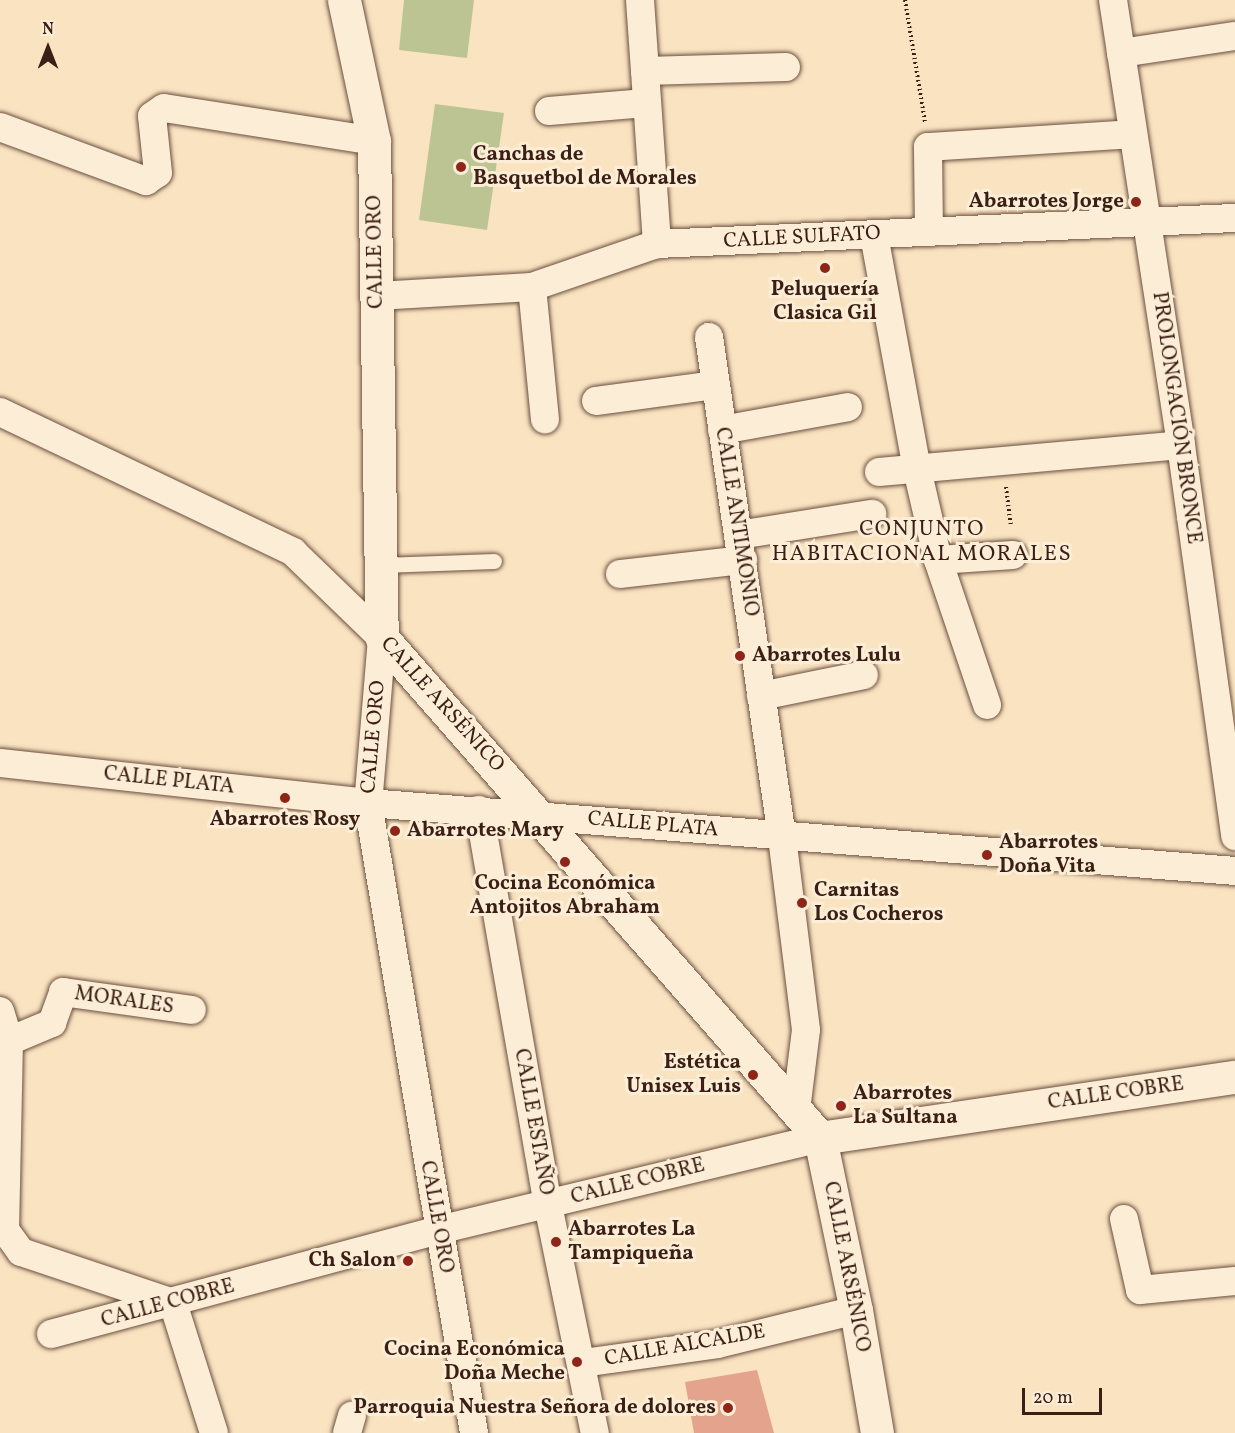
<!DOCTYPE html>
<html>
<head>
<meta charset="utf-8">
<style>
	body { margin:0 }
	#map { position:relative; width:1235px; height:1433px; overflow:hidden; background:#fae3c1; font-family:Vollkorn,serif }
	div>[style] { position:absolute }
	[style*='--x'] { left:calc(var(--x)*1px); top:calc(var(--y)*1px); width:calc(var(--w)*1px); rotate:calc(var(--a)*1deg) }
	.green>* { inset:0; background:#bcc494 }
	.building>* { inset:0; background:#e4a38c }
	.path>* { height:4px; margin-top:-2px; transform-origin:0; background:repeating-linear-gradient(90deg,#3b1e14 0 1.5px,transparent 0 4.5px) }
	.roads { filter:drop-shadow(0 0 2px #6b4f3f) drop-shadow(0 0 2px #6b4f3f) }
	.lane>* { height:15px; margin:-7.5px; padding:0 7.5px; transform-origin:7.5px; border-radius:7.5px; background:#fcedd7 }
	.street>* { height:28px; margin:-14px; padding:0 14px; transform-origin:14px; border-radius:14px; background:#fcedd7 }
	.secondary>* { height:33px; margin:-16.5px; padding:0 16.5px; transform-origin:16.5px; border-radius:16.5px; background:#fcedd7 }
	.dots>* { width:16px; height:16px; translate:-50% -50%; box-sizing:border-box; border:3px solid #fcedd7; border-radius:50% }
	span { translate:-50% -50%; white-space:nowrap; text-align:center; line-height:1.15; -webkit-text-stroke:6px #fcedd7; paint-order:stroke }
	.poi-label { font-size:21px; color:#3b1e14; font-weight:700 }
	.left { translate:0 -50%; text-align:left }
	.right { translate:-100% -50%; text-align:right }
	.street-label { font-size:21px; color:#3b1e14 }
	.neighbourhood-label { font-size:22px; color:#3b1e14; letter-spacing:1.5px }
	.north { position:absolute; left:18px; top:18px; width:60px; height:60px; -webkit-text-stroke:4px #fcedd7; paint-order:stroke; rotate:0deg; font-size:16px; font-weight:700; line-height:24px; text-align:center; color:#3b1e14 }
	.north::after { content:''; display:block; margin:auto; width:21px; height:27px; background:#3b1e14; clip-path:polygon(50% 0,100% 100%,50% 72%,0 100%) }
	.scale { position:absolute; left:1022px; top:1388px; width:80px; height:27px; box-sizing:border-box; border:3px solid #3b1e14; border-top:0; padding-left:8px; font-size:18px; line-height:21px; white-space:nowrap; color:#3b1e14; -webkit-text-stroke:4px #fcedd7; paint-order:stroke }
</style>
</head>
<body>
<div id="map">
	<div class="green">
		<div style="clip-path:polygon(404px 0,474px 0,467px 58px,399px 50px)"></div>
		<div style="clip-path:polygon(435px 104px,504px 113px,487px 230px,419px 220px)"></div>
	</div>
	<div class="building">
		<div style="clip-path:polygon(757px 1370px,774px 1433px,694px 1433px,685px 1382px)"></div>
	</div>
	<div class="path">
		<div style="--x:905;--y:0;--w:124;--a:80.7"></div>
		<div style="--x:1006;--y:487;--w:40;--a:82.9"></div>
	</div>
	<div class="roads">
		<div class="lane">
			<div style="--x:382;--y:565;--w:112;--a:-2"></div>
		</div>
		<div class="street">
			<div style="--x:640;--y:0;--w:245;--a:86"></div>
			<div style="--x:1113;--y:0;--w:450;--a:81.3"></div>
			<div style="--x:1181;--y:445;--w:395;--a:82.1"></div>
			<div style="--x:1121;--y:53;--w:115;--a:-8.5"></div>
			<div style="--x:645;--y:71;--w:141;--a:-1.6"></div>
			<div style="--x:549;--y:111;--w:97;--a:-4.7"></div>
			<div style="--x:0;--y:127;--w:156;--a:20.3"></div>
			<div style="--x:146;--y:181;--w:14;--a:-34"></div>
			<div style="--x:158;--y:173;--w:57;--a:-96"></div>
			<div style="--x:152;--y:116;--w:14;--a:-34"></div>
			<div style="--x:164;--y:108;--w:213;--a:8.9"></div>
			<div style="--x:929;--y:232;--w:85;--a:-90.7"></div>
			<div style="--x:928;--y:147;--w:205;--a:-3.6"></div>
			<div style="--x:874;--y:235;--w:238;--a:79.6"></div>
			<div style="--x:917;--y:469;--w:93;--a:77"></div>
			<div style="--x:938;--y:560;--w:153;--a:71.3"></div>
			<div style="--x:532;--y:287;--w:133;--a:84.4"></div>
			<div style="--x:377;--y:296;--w:155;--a:-3.3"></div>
			<div style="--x:532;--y:287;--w:132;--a:-19"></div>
			<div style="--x:657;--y:244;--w:579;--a:-2.58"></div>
			<div style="--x:709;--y:337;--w:505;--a:81.69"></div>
			<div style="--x:782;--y:837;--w:194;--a:82.9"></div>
			<div style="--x:806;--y:1030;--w:81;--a:97.1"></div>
			<div style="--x:596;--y:401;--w:121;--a:-7.6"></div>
			<div style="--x:0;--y:412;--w:325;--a:25.5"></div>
			<div style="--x:293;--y:552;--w:124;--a:44"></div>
			<div style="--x:382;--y:638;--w:166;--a:94.8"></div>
			<div style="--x:368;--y:803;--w:639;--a:80.45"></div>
			<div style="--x:722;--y:430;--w:128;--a:-10.3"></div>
			<div style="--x:879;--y:472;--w:303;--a:-5.1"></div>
			<div style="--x:739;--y:535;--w:135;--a:-9"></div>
			<div style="--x:938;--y:560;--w:75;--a:-3.8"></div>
			<div style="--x:620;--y:574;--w:124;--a:-6.5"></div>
			<div style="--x:761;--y:696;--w:105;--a:-11.5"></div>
			<div style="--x:0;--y:763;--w:370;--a:6.2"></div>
			<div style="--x:368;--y:803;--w:870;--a:4.48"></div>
			<div style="--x:479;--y:810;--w:401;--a:80.1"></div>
			<div style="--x:548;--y:1205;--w:233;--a:78.4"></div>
			<div style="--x:0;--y:1011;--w:31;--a:73"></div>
			<div style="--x:9;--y:1041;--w:189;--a:91.2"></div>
			<div style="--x:5;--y:1230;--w:27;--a:54"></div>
			<div style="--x:21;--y:1252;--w:160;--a:18.5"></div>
			<div style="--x:173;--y:1303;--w:136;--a:72.5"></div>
			<div style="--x:9;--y:1041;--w:47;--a:-22.7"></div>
			<div style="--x:52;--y:1023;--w:33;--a:-70"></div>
			<div style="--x:63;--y:992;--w:130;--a:7.9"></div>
			<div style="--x:1124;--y:1219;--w:73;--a:77.3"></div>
			<div style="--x:1140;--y:1290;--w:95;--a:-5.4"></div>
			<div style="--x:51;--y:1334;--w:401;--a:-15"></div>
			<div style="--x:438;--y:1230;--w:393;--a:-13.5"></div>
			<div style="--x:583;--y:1363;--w:136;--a:-8"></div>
			<div style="--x:718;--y:1344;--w:142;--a:-13.8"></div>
			<div style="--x:347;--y:1433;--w:18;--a:-74"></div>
		</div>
		<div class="secondary">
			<div style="--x:344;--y:0;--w:144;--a:78"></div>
			<div style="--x:374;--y:141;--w:497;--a:89.1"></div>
			<div style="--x:382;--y:638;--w:665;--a:48.78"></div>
			<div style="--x:820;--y:1138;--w:176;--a:78.2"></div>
			<div style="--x:856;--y:1310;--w:125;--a:80.3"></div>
			<div style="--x:820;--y:1138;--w:419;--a:-8.4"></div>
		</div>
	</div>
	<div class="dots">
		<div style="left:461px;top:167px;background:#8f2418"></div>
		<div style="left:1136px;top:202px;background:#8f2418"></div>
		<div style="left:825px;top:268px;background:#8f2418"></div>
		<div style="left:740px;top:656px;background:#8f2418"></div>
		<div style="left:285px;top:798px;background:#8f2418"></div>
		<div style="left:395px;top:831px;background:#8f2418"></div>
		<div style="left:987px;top:855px;background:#8f2418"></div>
		<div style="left:565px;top:862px;background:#8f2418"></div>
		<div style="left:802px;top:903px;background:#8f2418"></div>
		<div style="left:753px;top:1075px;background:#8f2418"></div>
		<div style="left:841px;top:1106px;background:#8f2418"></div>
		<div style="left:556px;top:1242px;background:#8f2418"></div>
		<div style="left:408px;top:1261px;background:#8f2418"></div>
		<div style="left:577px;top:1362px;background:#8f2418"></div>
		<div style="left:728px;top:1408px;background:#8f2418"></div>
	</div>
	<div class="poi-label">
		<span class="left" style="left:473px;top:167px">Canchas de<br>Basquetbol de Morales</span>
		<span class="right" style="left:1124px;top:202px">Abarrotes Jorge</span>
		<span style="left:825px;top:302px">Peluquería<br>Clasica Gil</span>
		<span class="left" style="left:752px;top:656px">Abarrotes Lulu</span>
		<span style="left:285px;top:820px">Abarrotes Rosy</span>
		<span class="left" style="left:407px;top:831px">Abarrotes Mary</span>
		<span class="left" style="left:999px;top:855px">Abarrotes<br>Doña Vita</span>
		<span style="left:565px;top:896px">Cocina Económica<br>Antojitos Abraham</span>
		<span class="left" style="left:814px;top:903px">Carnitas<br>Los Cocheros</span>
		<span class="right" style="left:741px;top:1075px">Estética<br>Unisex Luis</span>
		<span class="left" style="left:853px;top:1106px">Abarrotes<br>La Sultana</span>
		<span class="left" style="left:568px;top:1242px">Abarrotes La<br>Tampiqueña</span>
		<span class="right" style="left:396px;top:1261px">Ch Salon</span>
		<span class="right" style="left:565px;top:1362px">Cocina Económica<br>Doña Meche</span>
		<span class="right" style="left:716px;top:1408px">Parroquia Nuestra Señora de dolores</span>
	</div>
	<div class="street-label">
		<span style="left:802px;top:238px;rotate:-3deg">CALLE SULFATO</span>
		<span style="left:376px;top:252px;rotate:-91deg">CALLE ORO</span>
		<span style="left:1176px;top:418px;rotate:82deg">PROLONGACIÓN BRONCE</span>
		<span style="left:736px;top:522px;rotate:81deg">CALLE ANTIMONIO</span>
		<span style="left:442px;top:705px;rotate:48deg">CALLE ARSÉNICO</span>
		<span style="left:374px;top:737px;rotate:-85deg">CALLE ORO</span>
		<span style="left:169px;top:781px;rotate:6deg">CALLE PLATA</span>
		<span style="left:653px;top:825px;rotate:5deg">CALLE PLATA</span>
		<span style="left:124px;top:1001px;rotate:8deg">MORALES</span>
		<span style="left:1116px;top:1094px;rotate:-8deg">CALLE COBRE</span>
		<span style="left:533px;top:1122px;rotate:80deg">CALLE ESTAÑO</span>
		<span style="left:638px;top:1182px;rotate:-14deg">CALLE COBRE</span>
		<span style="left:436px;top:1217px;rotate:80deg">CALLE ORO</span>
		<span style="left:846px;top:1267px;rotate:79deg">CALLE ARSÉNICO</span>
		<span style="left:168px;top:1304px;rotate:-15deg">CALLE COBRE</span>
		<span style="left:685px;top:1346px;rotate:-10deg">CALLE ALCALDE</span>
	</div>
	<div class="neighbourhood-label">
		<span style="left:922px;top:542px">CONJUNTO<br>HABITACIONAL MORALES</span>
	</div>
	<div class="north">N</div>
	<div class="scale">20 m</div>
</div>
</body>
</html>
